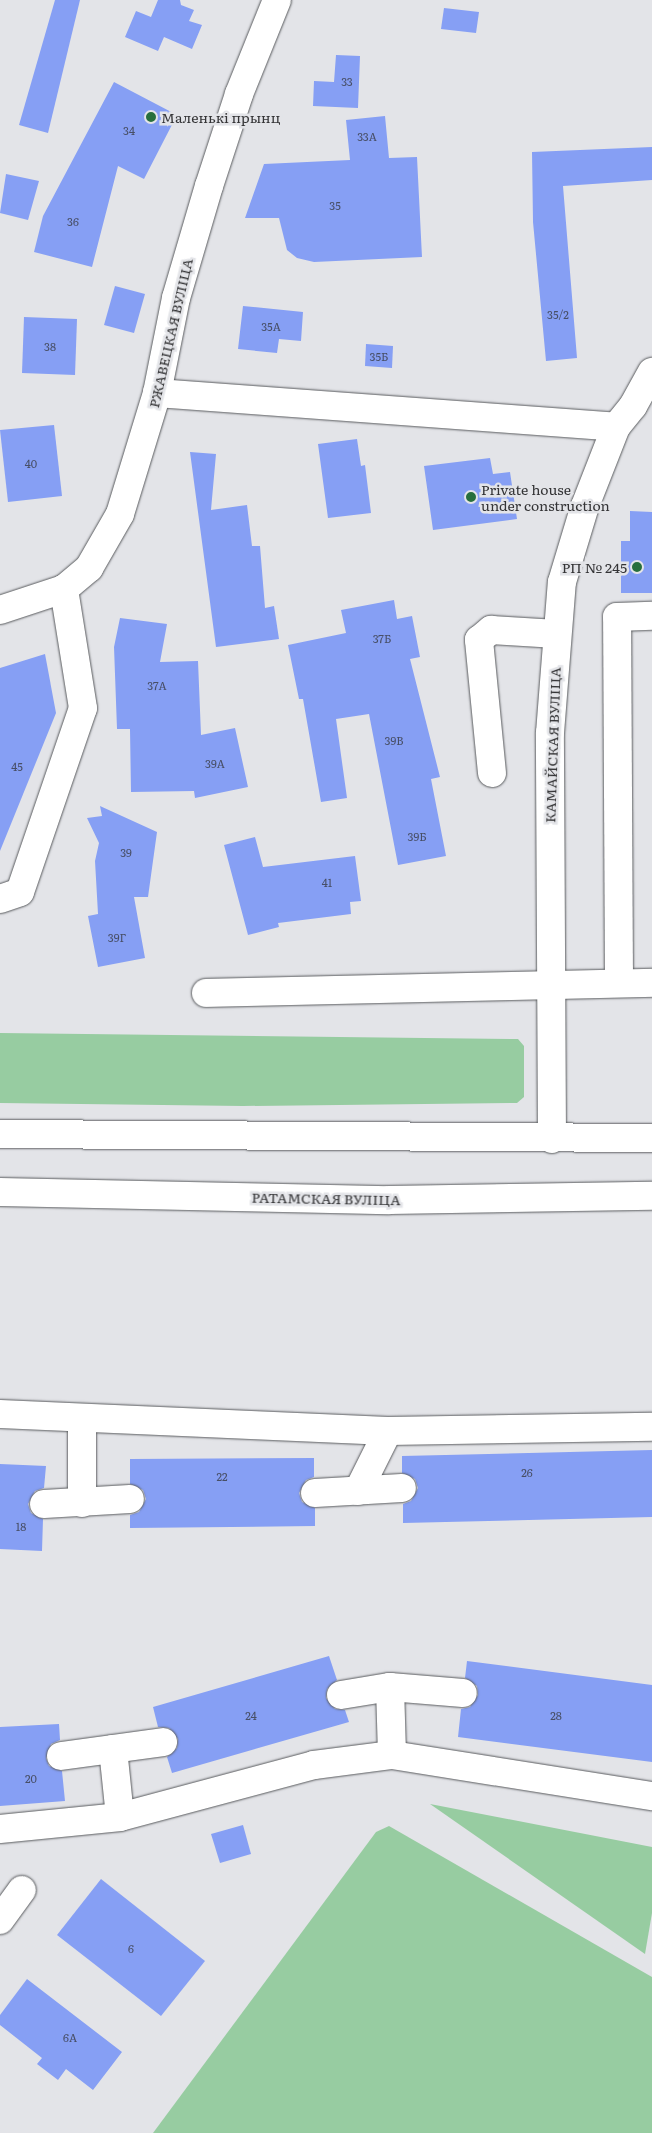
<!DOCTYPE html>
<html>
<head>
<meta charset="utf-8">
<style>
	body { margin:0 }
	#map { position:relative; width:652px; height:2133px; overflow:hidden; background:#e3e4e8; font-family:Literata,serif }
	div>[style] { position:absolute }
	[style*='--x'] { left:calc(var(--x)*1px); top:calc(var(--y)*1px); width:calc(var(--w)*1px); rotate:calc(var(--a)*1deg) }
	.green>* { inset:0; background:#97cca1 }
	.building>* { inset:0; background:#869ff4 }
	.roads { filter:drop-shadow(0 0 1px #595b5e) drop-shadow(0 0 1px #595b5e) }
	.minor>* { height:28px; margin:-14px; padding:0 14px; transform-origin:14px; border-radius:14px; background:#fff }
	.major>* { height:28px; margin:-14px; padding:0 14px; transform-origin:14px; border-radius:14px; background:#fff }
	.dots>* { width:14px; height:14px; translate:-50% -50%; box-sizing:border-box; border:2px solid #e3e4e8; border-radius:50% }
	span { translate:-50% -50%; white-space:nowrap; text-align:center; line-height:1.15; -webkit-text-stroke:5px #e3e4e8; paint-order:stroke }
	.number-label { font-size:11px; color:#484f66 }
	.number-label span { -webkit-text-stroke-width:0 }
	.poi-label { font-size:14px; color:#343436 }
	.left { translate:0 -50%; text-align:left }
	.right { translate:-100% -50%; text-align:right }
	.street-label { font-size:14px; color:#343436 }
</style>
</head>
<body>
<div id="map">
	<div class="green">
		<div style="clip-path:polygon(0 1033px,518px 1039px,524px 1046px,524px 1097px,517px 1103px,243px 1106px,0 1103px)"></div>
		<div style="clip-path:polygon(430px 1804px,652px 1847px,652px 1913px,645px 1954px)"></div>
		<div style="clip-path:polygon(389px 1826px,652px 1977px,652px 2133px,153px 2133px,376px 1832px)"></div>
	</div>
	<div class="building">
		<div style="clip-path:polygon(55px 0,80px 0,48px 133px,19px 125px)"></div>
		<div style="clip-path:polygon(158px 0,180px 0,181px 5px,194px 10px,189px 21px,202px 25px,192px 49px,164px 37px,158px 51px,125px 37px,136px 11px,151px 17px)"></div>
		<div style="clip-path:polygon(444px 8px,479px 12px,476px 33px,441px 29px)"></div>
		<div style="clip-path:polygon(336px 55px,360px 56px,358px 108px,313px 106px,314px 81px,334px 82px)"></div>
		<div style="clip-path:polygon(114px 82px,177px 115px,144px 179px,118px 166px,92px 267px,34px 252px,43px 216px)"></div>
		<div style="clip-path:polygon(385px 116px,389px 158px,417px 157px,422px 257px,314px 262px,297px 258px,287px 250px,279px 218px,245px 218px,264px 164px,350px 160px,346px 120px)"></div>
		<div style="clip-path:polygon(652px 147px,652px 180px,563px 186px,577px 358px,546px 361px,533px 222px,532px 152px)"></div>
		<div style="clip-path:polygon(6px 174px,39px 181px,28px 220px,0 213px)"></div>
		<div style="clip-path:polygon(115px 286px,145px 294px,134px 333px,104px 325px)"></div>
		<div style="clip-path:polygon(243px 306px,303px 312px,301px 341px,279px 339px,277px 353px,238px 349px)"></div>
		<div style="clip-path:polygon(24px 317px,77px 319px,75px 375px,22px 373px)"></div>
		<div style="clip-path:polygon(366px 344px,393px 346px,392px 368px,365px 366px)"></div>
		<div style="clip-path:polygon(54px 425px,62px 496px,8px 502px,0 430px)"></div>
		<div style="clip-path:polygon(357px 439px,361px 466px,365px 465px,371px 513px,328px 518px,318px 444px)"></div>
		<div style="clip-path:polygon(190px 452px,216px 454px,211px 510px,247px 505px,252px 546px,260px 546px,265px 608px,274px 606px,279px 639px,216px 647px)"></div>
		<div style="clip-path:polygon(490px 458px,493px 474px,510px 472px,517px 519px,433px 530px,424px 466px)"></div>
		<div style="clip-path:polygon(630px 511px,652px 512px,652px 593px,621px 593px,621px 541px,630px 541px)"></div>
		<div style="clip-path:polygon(394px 600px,397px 619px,412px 616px,420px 657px,410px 659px,440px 777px,431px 779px,446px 856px,398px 865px,369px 714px,336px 719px,347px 798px,321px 802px,303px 699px,299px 699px,288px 645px,346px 633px,341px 610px)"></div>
		<div style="clip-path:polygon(120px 618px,167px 624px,160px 662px,198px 661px,201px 735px,235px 728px,248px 787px,195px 798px,194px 791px,131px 792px,130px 729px,117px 729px,114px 647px)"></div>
		<div style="clip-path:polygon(45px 654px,56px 713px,0 851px,0 668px)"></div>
		<div style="clip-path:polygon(100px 806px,157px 832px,148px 897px,134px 897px,145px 958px,98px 967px,88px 916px,98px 914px,95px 861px,99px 843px,87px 818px,102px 816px)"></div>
		<div style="clip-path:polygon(255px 837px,263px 867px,355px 856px,361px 901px,350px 902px,351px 914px,278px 923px,279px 927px,248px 935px,224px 845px)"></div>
		<div style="clip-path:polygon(652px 1450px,652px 1517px,403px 1523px,403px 1504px,411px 1501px,418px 1488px,415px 1479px,402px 1473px,402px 1456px)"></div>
		<div style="clip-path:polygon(314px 1458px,314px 1477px,306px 1480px,299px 1493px,302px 1502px,315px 1508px,315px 1526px,130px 1528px,130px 1515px,139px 1512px,146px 1499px,143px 1490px,130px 1484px,130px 1459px)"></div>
		<div style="clip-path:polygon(0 1464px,46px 1466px,44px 1488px,35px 1491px,28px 1504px,31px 1513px,43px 1519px,42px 1551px,0 1549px)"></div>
		<div style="clip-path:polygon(329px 1656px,337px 1680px,327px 1689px,326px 1698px,335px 1709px,345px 1710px,349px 1722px,172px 1773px,167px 1757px,177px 1748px,178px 1739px,169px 1728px,158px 1727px,153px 1707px)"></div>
		<div style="clip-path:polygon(467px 1661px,652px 1685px,652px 1762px,458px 1737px,461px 1709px,470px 1707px,478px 1695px,477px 1686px,465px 1678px)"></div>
		<div style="clip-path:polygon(59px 1724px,60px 1740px,51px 1744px,46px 1758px,49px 1766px,62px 1771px,65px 1801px,0 1806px,0 1727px)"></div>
		<div style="clip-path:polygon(243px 1825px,251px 1854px,220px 1863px,211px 1834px)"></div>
		<div style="clip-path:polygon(101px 1879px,205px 1961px,161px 2016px,57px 1935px)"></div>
		<div style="clip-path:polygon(27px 1979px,122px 2052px,93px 2090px,66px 2069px,58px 2080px,37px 2064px,42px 2058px,0 2025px,0 2015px)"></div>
	</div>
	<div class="roads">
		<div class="minor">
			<div style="--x:157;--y:393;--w:460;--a:4.2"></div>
			<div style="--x:0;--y:610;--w:67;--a:-18.2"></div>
			<div style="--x:64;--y:589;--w:33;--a:-40"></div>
			<div style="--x:89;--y:568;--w:62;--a:-60.1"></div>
			<div style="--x:120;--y:514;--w:127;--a:-73"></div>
			<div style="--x:157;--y:393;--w:97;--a:-78.7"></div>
			<div style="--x:176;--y:298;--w:117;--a:-73.6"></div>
			<div style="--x:209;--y:186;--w:97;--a:-71.9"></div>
			<div style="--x:239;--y:94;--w:101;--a:-68"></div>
			<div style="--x:492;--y:773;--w:134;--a:-95.6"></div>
			<div style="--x:479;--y:640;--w:16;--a:-40"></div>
			<div style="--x:491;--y:630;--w:66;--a:3.5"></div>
			<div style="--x:0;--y:899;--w:21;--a:-19"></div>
			<div style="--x:20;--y:892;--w:194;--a:-71.1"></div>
			<div style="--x:83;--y:708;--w:121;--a:-99.1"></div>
			<div style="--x:619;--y:983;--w:366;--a:-90.3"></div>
			<div style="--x:617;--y:617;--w:35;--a:-2"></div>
			<div style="--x:206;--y:993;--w:446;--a:-1.3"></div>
			<div style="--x:552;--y:1139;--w:406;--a:-90.3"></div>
			<div style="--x:550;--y:733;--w:151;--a:-85.5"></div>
			<div style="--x:562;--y:582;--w:79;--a:-73.2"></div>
			<div style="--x:585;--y:506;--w:85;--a:-68.6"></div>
			<div style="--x:616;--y:427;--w:27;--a:-51"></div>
			<div style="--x:633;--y:406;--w:39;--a:-61"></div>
			<div style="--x:0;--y:1414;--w:388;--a:2.5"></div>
			<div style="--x:388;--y:1431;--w:264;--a:-0.9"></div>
			<div style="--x:358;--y:1491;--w:67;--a:-63.4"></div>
			<div style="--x:315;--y:1493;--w:87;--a:-3.3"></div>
			<div style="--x:82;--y:1503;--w:85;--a:-90"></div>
			<div style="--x:44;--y:1504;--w:86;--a:-3.3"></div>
			<div style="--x:390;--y:1687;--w:68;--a:88.3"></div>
			<div style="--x:341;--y:1695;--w:50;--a:-9.3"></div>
			<div style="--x:390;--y:1687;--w:73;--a:4.7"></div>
			<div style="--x:113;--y:1749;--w:68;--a:84.1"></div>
			<div style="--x:61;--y:1756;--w:103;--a:-7.8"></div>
			<div style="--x:0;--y:1829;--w:121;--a:-5.7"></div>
			<div style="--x:120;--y:1817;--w:201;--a:-15"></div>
			<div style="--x:314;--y:1765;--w:79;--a:-7.3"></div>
			<div style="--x:392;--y:1755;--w:263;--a:9"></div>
			<div style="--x:0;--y:1920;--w:37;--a:-54"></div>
		</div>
		<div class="major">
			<div style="--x:0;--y:1134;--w:652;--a:0.35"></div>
			<div style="--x:0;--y:1192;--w:389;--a:1.2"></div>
			<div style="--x:389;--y:1200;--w:263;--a:-0.9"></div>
		</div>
	</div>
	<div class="dots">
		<div style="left:151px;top:117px;background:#276f3c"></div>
		<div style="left:471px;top:497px;background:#276f3c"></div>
		<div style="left:637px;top:567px;background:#276f3c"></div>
	</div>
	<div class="number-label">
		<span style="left:347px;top:81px">33</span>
		<span style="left:129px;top:130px">34</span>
		<span style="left:367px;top:136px">33А</span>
		<span style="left:335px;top:205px">35</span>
		<span style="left:73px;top:221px">36</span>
		<span style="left:558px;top:314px">35/2</span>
		<span style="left:271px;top:326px">35А</span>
		<span style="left:50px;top:346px">38</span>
		<span style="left:379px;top:356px">35Б</span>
		<span style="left:31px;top:463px">40</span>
		<span style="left:382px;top:638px">37Б</span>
		<span style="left:157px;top:685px">37А</span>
		<span style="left:394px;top:740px">39В</span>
		<span style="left:215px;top:763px">39А</span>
		<span style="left:17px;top:766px">45</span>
		<span style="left:417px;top:836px">39Б</span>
		<span style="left:126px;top:852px">39</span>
		<span style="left:327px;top:882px">41</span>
		<span style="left:117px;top:937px">39Г</span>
		<span style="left:527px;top:1472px">26</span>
		<span style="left:222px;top:1476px">22</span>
		<span style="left:21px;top:1526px">18</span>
		<span style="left:251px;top:1715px">24</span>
		<span style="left:556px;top:1715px">28</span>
		<span style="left:31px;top:1778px">20</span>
		<span style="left:131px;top:1948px">6</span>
		<span style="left:70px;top:2037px">6А</span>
	</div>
	<div class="poi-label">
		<span class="left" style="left:161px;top:117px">Маленькі прынц</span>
		<span class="left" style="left:481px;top:497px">Private house<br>under construction</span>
		<span class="right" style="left:627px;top:567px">РП № 245</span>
	</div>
	<div class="street-label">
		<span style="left:170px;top:333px;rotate:-77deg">РЖАВЕЦКАЯ ВУЛІЦА</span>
		<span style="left:552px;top:745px;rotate:-88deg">КАМАЙСКАЯ ВУЛІЦА</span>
		<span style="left:326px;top:1198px;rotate:1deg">РАТАМСКАЯ ВУЛІЦА</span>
	</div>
</div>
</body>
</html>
